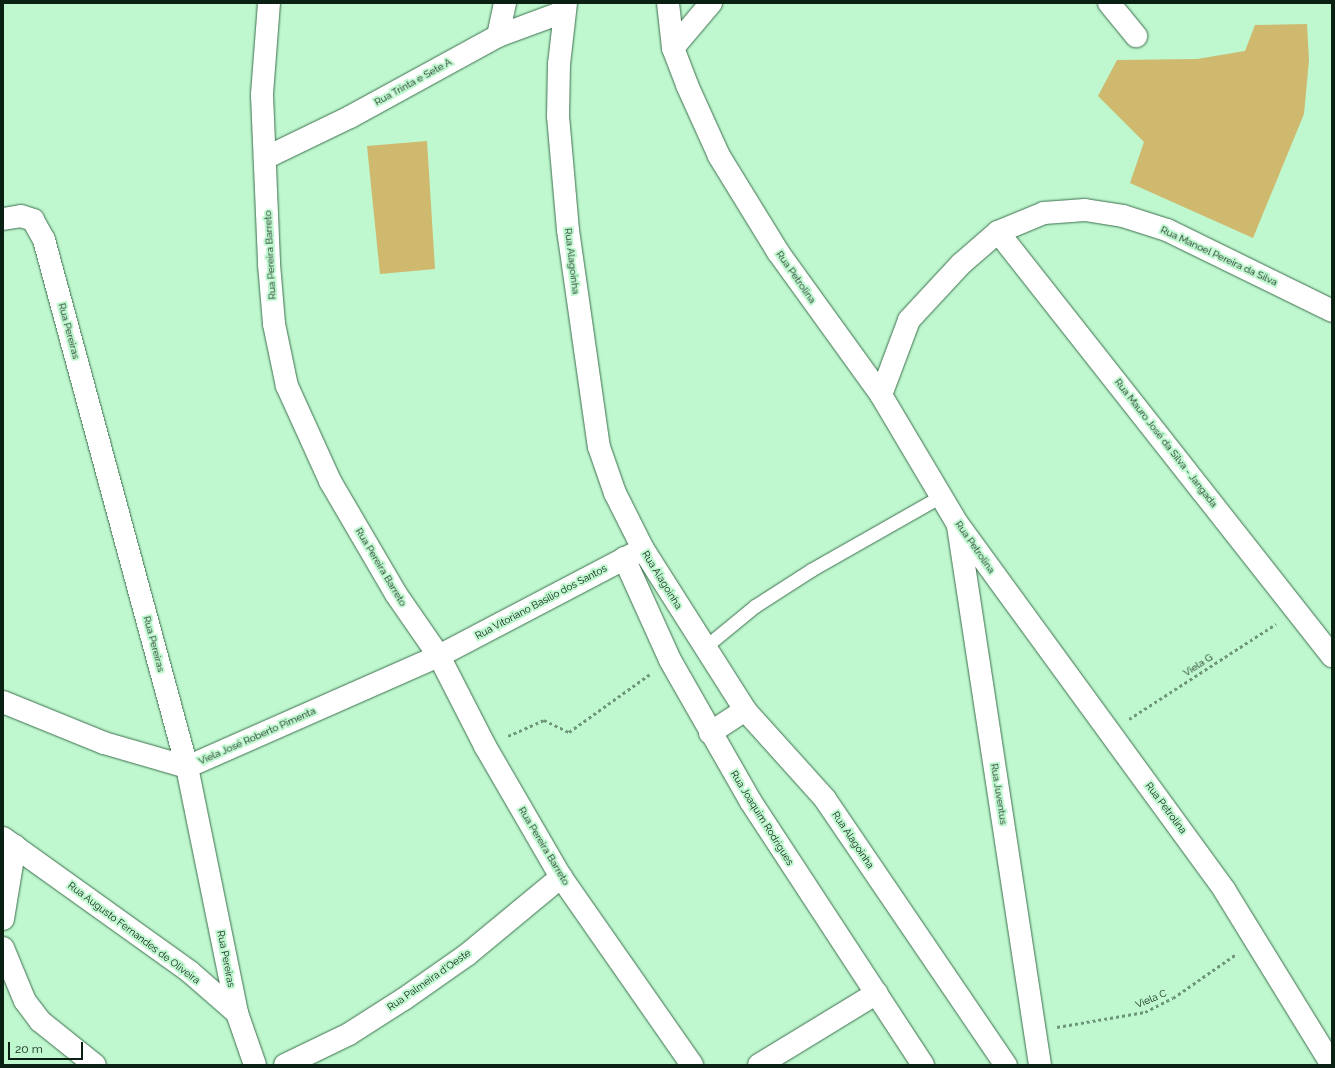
<!DOCTYPE html>
<html>
<head>
<meta charset="utf-8">
<style>
	body { margin:0 }
	#map { position:relative; width:1335px; height:1068px; overflow:hidden; background:#bff7cf; font-family:Raleway,sans-serif }
	div>[style] { position:absolute }
	[style*='--x'] { left:calc(var(--x)*1px); top:calc(var(--y)*1px); width:calc(var(--w)*1px); rotate:calc(var(--a)*1deg) }
	.green>* { inset:0; background:#cfb96e }
	.path>* { height:2.5px; margin-top:-1.25px; transform-origin:0; background:repeating-linear-gradient(90deg,#6d967a 0 3px,transparent 0 6px) }
	.roads { filter:drop-shadow(0 0 1px #3c6f4d) drop-shadow(0 0 1px #3c6f4d) }
	.lane>* { height:13px; margin:-6.5px; padding:0 6.5px; transform-origin:6.5px; border-radius:6.5px; background:#fff }
	.street>* { height:22px; margin:-11px; padding:0 11px; transform-origin:11px; border-radius:11px; background:#fff }
	span { translate:-50% -50%; white-space:nowrap; text-align:center; line-height:1.15; -webkit-text-stroke:4px #bff7cf; paint-order:stroke }
	.street-label { font-size:10px; color:#0a2012 }
	.frame { position:absolute; inset:0; border:4px solid #0a2012; pointer-events:none }
	.scale { position:absolute; left:8px; top:1042px; width:75px; height:18px; box-sizing:border-box; border:2px solid #0a2012; border-top:0; padding-left:5px; font-size:12px; line-height:14px; white-space:nowrap; color:#0a2012; -webkit-text-stroke:3px #bff7cf; paint-order:stroke }
</style>
</head>
<body>
<div id="map">
	<div class="green">
		<div style="clip-path:polygon(1307px 24px,1309px 60px,1304px 114px,1253px 238px,1130px 183px,1144px 142px,1098px 96px,1117px 60px,1197px 59px,1245px 51px,1255px 25px)"></div>
		<div style="clip-path:polygon(427px 141px,435px 269px,380px 274px,367px 146px)"></div>
	</div>
	<div class="path">
		<div style="--x:1129;--y:719;--w:175;--a:-32.9"></div>
		<div style="--x:508;--y:736;--w:39;--a:-24"></div>
		<div style="--x:544;--y:720;--w:28;--a:26"></div>
		<div style="--x:569;--y:732;--w:100;--a:-35.6"></div>
		<div style="--x:1057;--y:1027;--w:89;--a:-9.7"></div>
		<div style="--x:1145;--y:1012;--w:31;--a:-27"></div>
		<div style="--x:1173;--y:998;--w:77;--a:-34.9"></div>
	</div>
	<div class="roads">
		<div class="lane">
			<div style="--x:705;--y:647;--w:65;--a:-39.4"></div>
			<div style="--x:755;--y:606;--w:67;--a:-32.7"></div>
			<div style="--x:811;--y:570;--w:150;--a:-29.6"></div>
		</div>
		<div class="street">
			<div style="--x:269;--y:3;--w:92;--a:94.4"></div>
			<div style="--x:262;--y:95;--w:169;--a:87.6"></div>
			<div style="--x:269;--y:264;--w:60;--a:85.2"></div>
			<div style="--x:274;--y:324;--w:63;--a:78.2"></div>
			<div style="--x:287;--y:386;--w:104;--a:65.6"></div>
			<div style="--x:330;--y:481;--w:131;--a:59.7"></div>
			<div style="--x:396;--y:594;--w:75;--a:55.3"></div>
			<div style="--x:439;--y:656;--w:101;--a:62.9"></div>
			<div style="--x:485;--y:746;--w:151;--a:59.9"></div>
			<div style="--x:561;--y:877;--w:229;--a:55.1"></div>
			<div style="--x:566;--y:3;--w:61;--a:96.5"></div>
			<div style="--x:559;--y:64;--w:52;--a:91.1"></div>
			<div style="--x:558;--y:116;--w:114;--a:85"></div>
			<div style="--x:568;--y:230;--w:219;--a:81.9"></div>
			<div style="--x:599;--y:447;--w:49;--a:70.8"></div>
			<div style="--x:615;--y:493;--w:63;--a:63.4"></div>
			<div style="--x:643;--y:549;--w:191;--a:57.6"></div>
			<div style="--x:745;--y:710;--w:120;--a:48"></div>
			<div style="--x:825;--y:799;--w:322;--a:55.8"></div>
			<div style="--x:668;--y:3;--w:45;--a:83.7"></div>
			<div style="--x:673;--y:48;--w:40;--a:69"></div>
			<div style="--x:687;--y:85;--w:78;--a:65.7"></div>
			<div style="--x:719;--y:156;--w:113;--a:58.4"></div>
			<div style="--x:778;--y:252;--w:176;--a:54.2"></div>
			<div style="--x:881;--y:395;--w:149;--a:59.3"></div>
			<div style="--x:957;--y:523;--w:455;--a:53.9"></div>
			<div style="--x:1225;--y:891;--w:204;--a:58.4"></div>
			<div style="--x:1109;--y:3;--w:43;--a:50.7"></div>
			<div style="--x:498;--y:36;--w:34;--a:-78"></div>
			<div style="--x:673;--y:48;--w:59;--a:-49.8"></div>
			<div style="--x:265;--y:158;--w:94;--a:-25.8"></div>
			<div style="--x:350;--y:117;--w:169;--a:-28.7"></div>
			<div style="--x:498;--y:36;--w:69;--a:-20.3"></div>
			<div style="--x:3;--y:219;--w:18;--a:-9"></div>
			<div style="--x:21;--y:216;--w:13;--a:18"></div>
			<div style="--x:33;--y:220;--w:23;--a:61"></div>
			<div style="--x:44;--y:240;--w:546;--a:74.82"></div>
			<div style="--x:187;--y:767;--w:251;--a:78.5"></div>
			<div style="--x:998;--y:232;--w:540;--a:51.77"></div>
			<div style="--x:881;--y:395;--w:80;--a:-69.5"></div>
			<div style="--x:909;--y:320;--w:76;--a:-47.1"></div>
			<div style="--x:961;--y:264;--w:49;--a:-40.9"></div>
			<div style="--x:998;--y:232;--w:50;--a:-22.4"></div>
			<div style="--x:1044;--y:213;--w:41;--a:-4.2"></div>
			<div style="--x:1085;--y:210;--w:38;--a:9"></div>
			<div style="--x:1123;--y:216;--w:46;--a:17.7"></div>
			<div style="--x:1167;--y:230;--w:184;--a:26.1"></div>
			<div style="--x:958;--y:526;--w:545;--a:81.35"></div>
			<div style="--x:624;--y:558;--w:112;--a:65.7"></div>
			<div style="--x:670;--y:660;--w:163;--a:60.3"></div>
			<div style="--x:751;--y:802;--w:314;--a:56.8"></div>
			<div style="--x:3;--y:702;--w:109;--a:22.1"></div>
			<div style="--x:104;--y:743;--w:86;--a:16.1"></div>
			<div style="--x:187;--y:767;--w:275;--a:-23.8"></div>
			<div style="--x:439;--y:656;--w:230;--a:-27.7"></div>
			<div style="--x:710;--y:733;--w:42;--a:-33.3"></div>
			<div style="--x:3;--y:838;--w:230;--a:35.6"></div>
			<div style="--x:190;--y:972;--w:62;--a:41.1"></div>
			<div style="--x:237;--y:1013;--w:55;--a:70.9"></div>
			<div style="--x:3;--y:919;--w:74;--a:-80.7"></div>
			<div style="--x:3;--y:948;--w:57;--a:67.5"></div>
			<div style="--x:25;--y:1001;--w:25;--a:53"></div>
			<div style="--x:40;--y:1021;--w:70;--a:38.7"></div>
			<div style="--x:285;--y:1065;--w:71;--a:-25.8"></div>
			<div style="--x:349;--y:1034;--w:65;--a:-32.5"></div>
			<div style="--x:404;--y:999;--w:78;--a:-35.1"></div>
			<div style="--x:468;--y:954;--w:121;--a:-39.6"></div>
			<div style="--x:759;--y:1065;--w:138;--a:-31.4"></div>
		</div>
	</div>
	<div class="street-label">
		<span style="left:413px;top:82px;rotate:-29deg">Rua Trinta e Sete A</span>
		<span style="left:270px;top:255px;rotate:-93deg">Rua Pereira Barreto</span>
		<span style="left:1219px;top:256px;rotate:25deg">Rua Manoel Pereira da Silva</span>
		<span style="left:572px;top:261px;rotate:83deg">Rua Alagoinha</span>
		<span style="left:796px;top:277px;rotate:55deg">Rua Petrolina</span>
		<span style="left:69px;top:331px;rotate:75deg">Rua Pereiras</span>
		<span style="left:1166px;top:443px;rotate:52deg">Rua Mauro José da Silva - Jangada</span>
		<span style="left:975px;top:547px;rotate:55deg">Rua Petrolina</span>
		<span style="left:381px;top:567px;rotate:59deg">Rua Pereira Barreto</span>
		<span style="left:662px;top:580px;rotate:58deg">Rua Alagoinha</span>
		<span style="left:541px;top:602px;rotate:-28deg">Rua Vitoriano Basílio dos Santos</span>
		<span style="left:154px;top:644px;rotate:75deg">Rua Pereiras</span>
		<span style="left:1198px;top:665px;rotate:-33deg">Viela G</span>
		<span style="left:257px;top:736px;rotate:-24deg">Viela José Roberto Pimenta</span>
		<span style="left:999px;top:794px;rotate:81deg">Rua Juventus</span>
		<span style="left:1166px;top:808px;rotate:53deg">Rua Petrolina</span>
		<span style="left:762px;top:818px;rotate:58deg">Rua Joaquim Rodrigues</span>
		<span style="left:853px;top:840px;rotate:56deg">Rua Alagoinha</span>
		<span style="left:544px;top:846px;rotate:59deg">Rua Pereira Barreto</span>
		<span style="left:134px;top:933px;rotate:37deg">Rua Augusto Fernandes de Oliveira</span>
		<span style="left:226px;top:959px;rotate:79deg">Rua Pereiras</span>
		<span style="left:429px;top:980px;rotate:-35deg">Rua Palmeira d'Oeste</span>
		<span style="left:1151px;top:999px;rotate:-23deg">Viela C</span>
	</div>
	<div class="frame"></div>
	<div class="scale">20 m</div>
</div>
</body>
</html>
